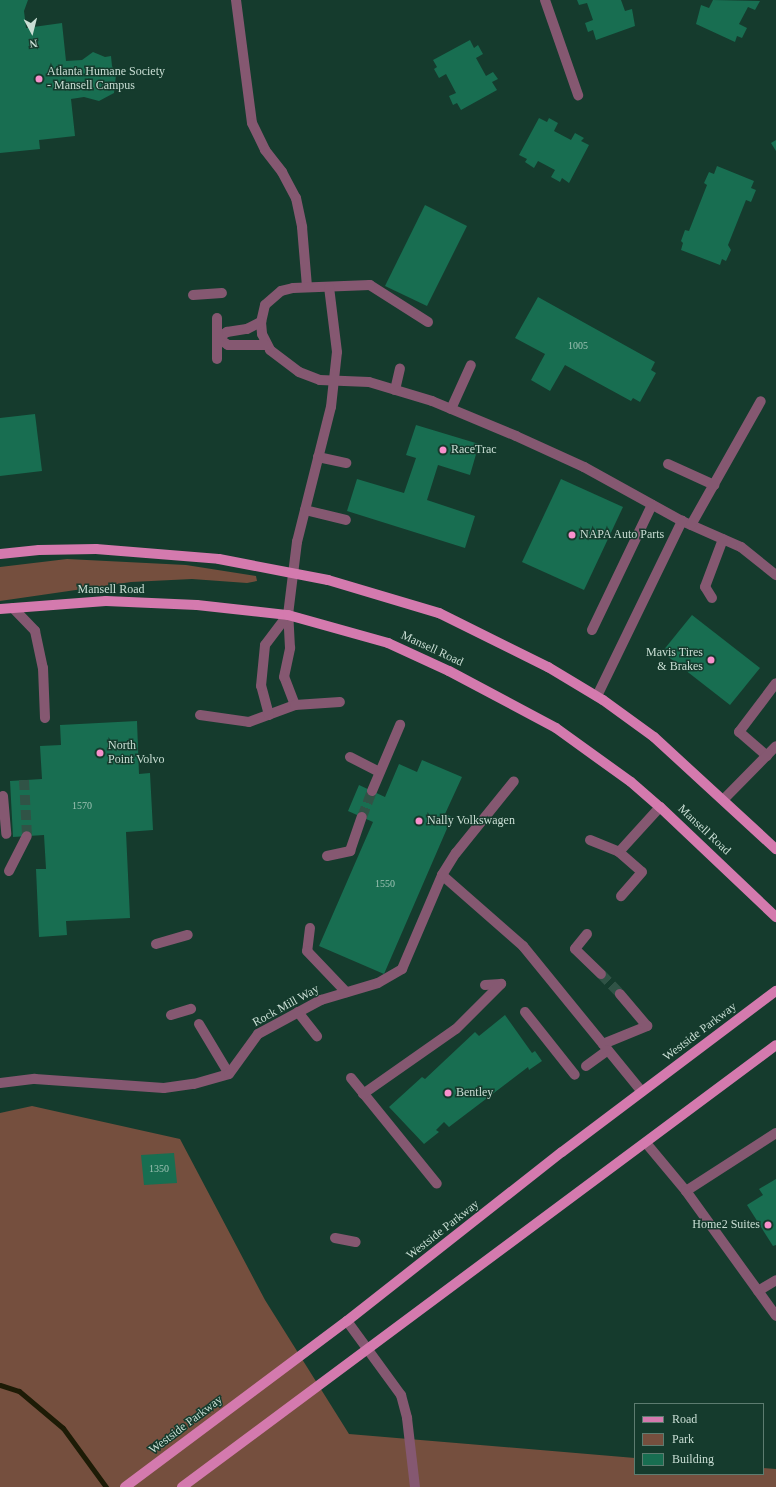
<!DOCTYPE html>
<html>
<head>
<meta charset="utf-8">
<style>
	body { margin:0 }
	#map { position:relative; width:776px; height:1487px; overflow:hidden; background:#153b2d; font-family:"Times New Roman",serif }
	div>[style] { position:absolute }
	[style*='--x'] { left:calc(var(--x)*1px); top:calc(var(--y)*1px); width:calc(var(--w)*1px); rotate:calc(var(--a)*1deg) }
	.green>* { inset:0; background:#754f3e }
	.stream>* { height:5px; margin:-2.5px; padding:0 2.5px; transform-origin:2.5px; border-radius:2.5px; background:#1d1b06 }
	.building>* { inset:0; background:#186e51 }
	.minor-tunnel>* { height:10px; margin-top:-5px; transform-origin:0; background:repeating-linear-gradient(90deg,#305346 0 10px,transparent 0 15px) }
	.minor>* { height:10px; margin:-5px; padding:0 5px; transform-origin:5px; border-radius:5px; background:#855871 }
	.major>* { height:10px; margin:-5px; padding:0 5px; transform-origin:5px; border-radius:5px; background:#d47aae }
	.dots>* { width:11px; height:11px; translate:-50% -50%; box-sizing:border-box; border:2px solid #153b2d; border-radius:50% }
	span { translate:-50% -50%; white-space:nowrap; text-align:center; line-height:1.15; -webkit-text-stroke:3px #153b2d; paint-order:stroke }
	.number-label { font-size:10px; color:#9dc2b3 }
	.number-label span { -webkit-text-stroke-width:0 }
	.poi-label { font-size:12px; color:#c9ded4 }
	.left { translate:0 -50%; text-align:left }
	.right { translate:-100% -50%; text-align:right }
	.street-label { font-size:12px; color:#c9ded4 }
	.legend { position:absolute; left:634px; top:1403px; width:130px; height:72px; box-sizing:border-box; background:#153b2d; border:1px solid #5d7c70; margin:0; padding:5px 7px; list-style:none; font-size:12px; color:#c9ded4 }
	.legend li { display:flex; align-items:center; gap:8px; height:20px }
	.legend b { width:20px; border:1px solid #5d7c70 }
	.north { position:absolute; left:12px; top:12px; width:40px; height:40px; -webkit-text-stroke:3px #153b2d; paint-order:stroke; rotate:173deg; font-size:11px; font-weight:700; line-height:16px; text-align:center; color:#c9ded4 }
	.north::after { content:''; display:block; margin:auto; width:14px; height:18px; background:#c9ded4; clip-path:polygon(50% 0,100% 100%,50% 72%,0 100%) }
</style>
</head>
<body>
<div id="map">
	<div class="green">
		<div style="clip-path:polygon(67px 559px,186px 565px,256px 576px,257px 581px,247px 583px,192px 579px,131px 582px,0 601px,0 567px)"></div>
		<div style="clip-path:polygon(32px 1106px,180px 1139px,265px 1300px,349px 1434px,635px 1458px,635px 1474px,763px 1474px,763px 1468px,776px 1469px,776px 1487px,0 1487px,0 1113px)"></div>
	</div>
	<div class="stream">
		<div style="--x:0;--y:1385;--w:20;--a:18"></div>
		<div style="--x:19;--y:1391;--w:57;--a:40.1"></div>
		<div style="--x:63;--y:1428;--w:73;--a:53.9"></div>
	</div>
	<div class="building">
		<div style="clip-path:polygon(0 0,28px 0,24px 11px,26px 28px,62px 23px,66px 61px,82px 60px,93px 52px,105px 57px,111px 56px,112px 66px,116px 75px,114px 93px,99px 101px,84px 97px,71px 99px,75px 136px,39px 140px,40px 149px,0 153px)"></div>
		<div style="clip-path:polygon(577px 0,621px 0,625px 11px,632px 9px,635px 26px,596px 40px,593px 30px,588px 32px,585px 23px,593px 20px,587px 3px,579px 5px)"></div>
		<div style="clip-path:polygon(713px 0,760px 1px,755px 10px,748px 7px,739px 24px,747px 28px,742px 38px,737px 36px,735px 42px,696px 24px,701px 5px,709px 8px)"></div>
		<div style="clip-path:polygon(470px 40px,474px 48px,478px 45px,483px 54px,476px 58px,486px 76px,493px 72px,498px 79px,492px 82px,497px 90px,461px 110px,457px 103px,453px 105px,449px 96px,456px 93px,446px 74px,439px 78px,434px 69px,437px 67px,433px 60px)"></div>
		<div style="clip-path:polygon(539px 118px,547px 122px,549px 118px,558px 123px,554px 131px,571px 140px,575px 133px,584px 138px,581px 141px,589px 145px,569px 183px,562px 178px,560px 182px,551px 177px,555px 170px,538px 161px,534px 168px,525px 162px,527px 159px,519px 155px)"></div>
		<div style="clip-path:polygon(776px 140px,776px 151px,771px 143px)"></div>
		<div style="clip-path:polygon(717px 166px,754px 181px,751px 188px,756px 190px,751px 202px,746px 200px,728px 245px,731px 250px,726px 261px,722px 259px,720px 265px,681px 250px,683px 243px,681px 241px,685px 230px,689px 231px,707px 185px,704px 183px,709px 172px,714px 174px)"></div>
		<div style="clip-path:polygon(425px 205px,467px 226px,427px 306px,385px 286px)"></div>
		<div style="clip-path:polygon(538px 297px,655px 362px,651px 370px,656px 373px,640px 402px,633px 398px,631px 401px,565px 365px,550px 391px,531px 380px,545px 354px,515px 338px)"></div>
		<div style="clip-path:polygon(35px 414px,42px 471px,0 476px,0 418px)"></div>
		<div style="clip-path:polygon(416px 425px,479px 444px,470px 475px,438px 465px,427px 500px,475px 516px,465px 548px,347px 511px,357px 479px,404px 493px,416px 458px,406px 455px)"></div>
		<div style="clip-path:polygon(561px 479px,623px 507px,584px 590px,522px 562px)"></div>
		<div style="clip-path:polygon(692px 615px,760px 668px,730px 705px,662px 652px)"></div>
		<div style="clip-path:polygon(137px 721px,139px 774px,150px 773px,153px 830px,126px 832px,130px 918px,66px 921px,67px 935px,39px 937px,36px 869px,46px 869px,44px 835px,13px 837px,10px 781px,42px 779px,40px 746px,61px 745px,60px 725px)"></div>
		<div style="clip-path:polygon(422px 760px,462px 777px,445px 814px,452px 817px,384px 974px,319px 946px,373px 822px,348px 811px,359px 785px,385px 797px,399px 764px,417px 772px)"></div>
		<div style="clip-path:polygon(505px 1015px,532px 1053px,535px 1051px,542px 1061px,529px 1070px,528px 1067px,449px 1127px,444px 1122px,436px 1130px,439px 1132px,424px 1144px,389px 1107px,422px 1077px,425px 1079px,475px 1032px,479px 1036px)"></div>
		<div style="clip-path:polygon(174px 1153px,177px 1183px,144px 1185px,141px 1155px)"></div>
		<div style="clip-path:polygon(776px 1179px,776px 1245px,773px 1246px,747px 1205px,763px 1195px,759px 1189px)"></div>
	</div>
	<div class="minor-tunnel">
		<div style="--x:24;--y:780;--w:56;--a:86.9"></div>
		<div style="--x:362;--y:817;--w:28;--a:-69"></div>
		<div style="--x:601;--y:974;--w:28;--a:46"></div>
	</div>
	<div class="minor">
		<div style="--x:236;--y:0;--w:124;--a:82.6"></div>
		<div style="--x:252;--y:123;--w:30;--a:64"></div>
		<div style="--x:265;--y:150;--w:28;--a:52"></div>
		<div style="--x:282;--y:172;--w:30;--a:62"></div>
		<div style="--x:296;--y:198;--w:30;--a:78"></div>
		<div style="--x:302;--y:227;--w:60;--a:85.2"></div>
		<div style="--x:545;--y:0;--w:101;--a:70.8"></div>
		<div style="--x:193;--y:295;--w:29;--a:-4"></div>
		<div style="--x:428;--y:322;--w:69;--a:-147.5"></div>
		<div style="--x:370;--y:285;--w:77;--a:177.8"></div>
		<div style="--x:293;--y:288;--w:12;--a:166"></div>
		<div style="--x:281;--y:291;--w:21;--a:139"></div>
		<div style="--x:265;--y:305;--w:17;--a:103"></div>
		<div style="--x:261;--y:322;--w:12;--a:85"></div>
		<div style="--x:262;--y:334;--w:18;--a:63"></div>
		<div style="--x:270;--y:350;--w:36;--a:37"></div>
		<div style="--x:299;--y:372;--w:22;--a:21"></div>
		<div style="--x:320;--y:380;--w:49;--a:2.3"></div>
		<div style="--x:369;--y:382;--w:66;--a:16.8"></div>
		<div style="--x:432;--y:401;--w:91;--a:22.6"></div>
		<div style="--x:516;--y:436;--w:75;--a:24.5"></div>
		<div style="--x:584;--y:467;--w:112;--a:28.9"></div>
		<div style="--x:682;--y:521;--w:64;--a:23.8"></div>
		<div style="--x:741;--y:547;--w:45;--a:38.7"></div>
		<div style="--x:218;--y:338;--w:12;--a:35"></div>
		<div style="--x:228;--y:345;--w:39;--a:0"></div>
		<div style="--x:218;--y:338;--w:11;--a:-34"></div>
		<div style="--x:227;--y:332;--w:20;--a:-9"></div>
		<div style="--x:247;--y:329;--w:16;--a:-27"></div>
		<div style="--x:217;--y:359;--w:41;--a:-90"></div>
		<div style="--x:395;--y:390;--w:22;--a:-77"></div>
		<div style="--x:451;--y:409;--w:48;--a:-65.6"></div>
		<div style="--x:318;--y:457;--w:29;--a:12"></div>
		<div style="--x:668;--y:464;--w:51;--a:24.5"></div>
		<div style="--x:305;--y:510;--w:42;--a:13.7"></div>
		<div style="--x:691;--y:525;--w:142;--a:-60.6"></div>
		<div style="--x:712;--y:598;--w:13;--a:-122"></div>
		<div style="--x:705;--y:587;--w:51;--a:-69.4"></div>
		<div style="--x:13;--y:608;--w:32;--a:46"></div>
		<div style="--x:35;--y:631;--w:38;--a:78"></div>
		<div style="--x:43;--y:668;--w:50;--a:87.7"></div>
		<div style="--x:592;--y:630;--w:139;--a:-64.4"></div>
		<div style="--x:597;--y:696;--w:195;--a:-64.1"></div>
		<div style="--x:295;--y:705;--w:30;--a:-111"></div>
		<div style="--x:284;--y:677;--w:30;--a:-78"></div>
		<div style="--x:290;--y:648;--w:33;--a:-93"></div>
		<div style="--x:288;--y:615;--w:74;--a:-83"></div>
		<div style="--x:297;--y:542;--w:139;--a:-75.9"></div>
		<div style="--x:331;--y:407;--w:55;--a:-83.8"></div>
		<div style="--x:337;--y:352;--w:65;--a:-97"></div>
		<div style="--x:200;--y:715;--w:49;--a:8.1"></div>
		<div style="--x:249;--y:722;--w:49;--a:-20.3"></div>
		<div style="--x:295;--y:705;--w:45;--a:-3.8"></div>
		<div style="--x:269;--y:715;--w:30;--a:-105"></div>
		<div style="--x:261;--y:686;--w:41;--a:-84.4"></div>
		<div style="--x:265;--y:645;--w:38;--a:-53"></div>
		<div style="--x:767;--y:756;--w:37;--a:-139"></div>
		<div style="--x:739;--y:732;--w:61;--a:-52.9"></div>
		<div style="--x:350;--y:757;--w:33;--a:27"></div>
		<div style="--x:372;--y:791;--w:72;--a:-67"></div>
		<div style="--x:3;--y:796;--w:38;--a:85"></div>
		<div style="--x:724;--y:799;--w:74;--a:-45.5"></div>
		<div style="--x:590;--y:840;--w:31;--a:22"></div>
		<div style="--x:619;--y:852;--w:30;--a:41"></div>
		<div style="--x:642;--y:872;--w:32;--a:131"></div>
		<div style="--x:619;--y:852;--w:61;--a:-47.7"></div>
		<div style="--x:327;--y:856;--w:24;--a:-12"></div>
		<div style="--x:350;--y:851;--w:36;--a:-71"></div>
		<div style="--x:9;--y:871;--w:39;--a:-63"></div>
		<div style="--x:442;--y:875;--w:108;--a:41.2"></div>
		<div style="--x:523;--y:946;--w:188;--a:50.8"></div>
		<div style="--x:310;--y:928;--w:23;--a:97"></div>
		<div style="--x:307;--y:951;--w:57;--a:46.4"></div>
		<div style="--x:587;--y:934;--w:19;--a:129"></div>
		<div style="--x:575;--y:949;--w:36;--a:44"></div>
		<div style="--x:156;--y:944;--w:33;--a:-16"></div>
		<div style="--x:485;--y:985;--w:16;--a:-4"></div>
		<div style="--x:298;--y:1012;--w:31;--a:52"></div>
		<div style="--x:525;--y:1012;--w:80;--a:51.6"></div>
		<div style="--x:171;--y:1015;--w:21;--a:-17"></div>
		<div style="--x:199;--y:1024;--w:58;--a:59"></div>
		<div style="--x:603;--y:1044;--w:48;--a:-22.2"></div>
		<div style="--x:647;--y:1026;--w:42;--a:-130.2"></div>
		<div style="--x:586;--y:1066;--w:27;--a:-36"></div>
		<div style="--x:351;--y:1078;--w:136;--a:50.9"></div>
		<div style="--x:0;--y:1083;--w:35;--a:-7"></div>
		<div style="--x:35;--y:1079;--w:129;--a:4"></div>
		<div style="--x:164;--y:1088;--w:30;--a:-8"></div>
		<div style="--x:194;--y:1084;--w:36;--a:-16"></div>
		<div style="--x:229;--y:1074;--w:49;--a:-54.1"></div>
		<div style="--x:258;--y:1034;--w:72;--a:-28.4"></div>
		<div style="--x:321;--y:1000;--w:59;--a:-16.6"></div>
		<div style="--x:378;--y:983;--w:28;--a:-30"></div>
		<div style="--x:402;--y:969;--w:102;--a:-66.9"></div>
		<div style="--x:442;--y:875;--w:26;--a:-58"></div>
		<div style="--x:456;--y:853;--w:92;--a:-51.1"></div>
		<div style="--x:363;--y:1094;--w:113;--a:-35"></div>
		<div style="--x:456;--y:1029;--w:64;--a:-45"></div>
		<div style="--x:646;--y:1143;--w:62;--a:50.2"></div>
		<div style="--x:686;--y:1191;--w:107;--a:-32.8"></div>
		<div style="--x:686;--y:1191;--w:154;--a:54.2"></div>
		<div style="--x:335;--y:1238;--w:21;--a:11"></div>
		<div style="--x:758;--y:1291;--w:21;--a:-31"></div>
		<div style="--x:347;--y:1321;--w:92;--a:53.9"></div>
		<div style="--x:401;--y:1395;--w:24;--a:75"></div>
		<div style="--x:407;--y:1418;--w:69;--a:83.4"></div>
	</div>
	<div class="major">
		<div style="--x:0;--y:554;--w:39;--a:-6"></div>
		<div style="--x:39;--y:550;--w:57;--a:-1"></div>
		<div style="--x:96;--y:549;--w:123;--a:4.6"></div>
		<div style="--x:219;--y:559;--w:111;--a:10.9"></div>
		<div style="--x:328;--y:580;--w:116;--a:16.6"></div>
		<div style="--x:439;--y:613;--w:122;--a:26.4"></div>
		<div style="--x:548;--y:667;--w:64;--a:31"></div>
		<div style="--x:603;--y:700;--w:63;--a:36"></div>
		<div style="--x:654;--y:737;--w:166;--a:42.6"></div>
		<div style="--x:0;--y:609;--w:106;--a:-4.3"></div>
		<div style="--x:106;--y:601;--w:91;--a:2.5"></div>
		<div style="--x:197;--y:605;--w:92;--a:6.3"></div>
		<div style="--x:288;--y:615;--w:104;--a:15.6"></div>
		<div style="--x:388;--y:643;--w:67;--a:24.7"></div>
		<div style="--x:449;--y:671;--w:121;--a:28"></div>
		<div style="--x:556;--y:728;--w:92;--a:35.8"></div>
		<div style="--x:631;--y:782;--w:38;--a:41"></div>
		<div style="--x:660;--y:807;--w:160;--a:43.5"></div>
		<div style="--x:125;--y:1487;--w:277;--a:-36.8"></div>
		<div style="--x:347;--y:1321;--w:273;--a:-38.2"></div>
		<div style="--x:562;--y:1152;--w:268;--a:-37"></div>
		<div style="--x:182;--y:1487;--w:740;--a:-36.65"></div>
	</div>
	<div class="dots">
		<div style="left:39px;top:79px;background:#f890cc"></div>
		<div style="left:443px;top:450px;background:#f890cc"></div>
		<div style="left:572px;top:535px;background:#f890cc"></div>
		<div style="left:711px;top:660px;background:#f890cc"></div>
		<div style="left:100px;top:753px;background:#f890cc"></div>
		<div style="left:419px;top:821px;background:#f890cc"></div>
		<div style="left:448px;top:1093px;background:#f890cc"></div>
		<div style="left:768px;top:1225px;background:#f890cc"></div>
	</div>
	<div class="number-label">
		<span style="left:578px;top:346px">1005</span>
		<span style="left:82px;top:806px">1570</span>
		<span style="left:385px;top:884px">1550</span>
		<span style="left:159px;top:1169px">1350</span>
	</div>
	<div class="poi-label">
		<span class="left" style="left:47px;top:79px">Atlanta Humane Society<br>- Mansell Campus</span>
		<span class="left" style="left:451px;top:450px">RaceTrac</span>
		<span class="left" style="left:580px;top:535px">NAPA Auto Parts</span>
		<span class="right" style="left:703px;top:660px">Mavis Tires<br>&amp; Brakes</span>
		<span class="left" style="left:108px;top:753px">North<br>Point Volvo</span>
		<span class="left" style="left:427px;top:821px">Nally Volkswagen</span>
		<span class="left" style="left:456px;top:1093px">Bentley</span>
		<span class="right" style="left:760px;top:1225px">Home2 Suites</span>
	</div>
	<div class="street-label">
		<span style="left:111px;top:590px">Mansell Road</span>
		<span style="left:432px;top:649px;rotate:25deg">Mansell Road</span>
		<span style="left:704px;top:830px;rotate:43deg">Mansell Road</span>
		<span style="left:286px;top:1006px;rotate:-29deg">Rock Mill Way</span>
		<span style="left:700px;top:1032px;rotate:-37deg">Westside Parkway</span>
		<span style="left:443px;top:1230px;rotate:-38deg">Westside Parkway</span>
		<span style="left:186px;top:1425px;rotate:-37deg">Westside Parkway</span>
	</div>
	<ul class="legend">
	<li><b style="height:5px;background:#d47aae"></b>Road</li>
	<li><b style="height:11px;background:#754f3e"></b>Park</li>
	<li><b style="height:11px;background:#186e51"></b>Building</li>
	</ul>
	<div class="north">N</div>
</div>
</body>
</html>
